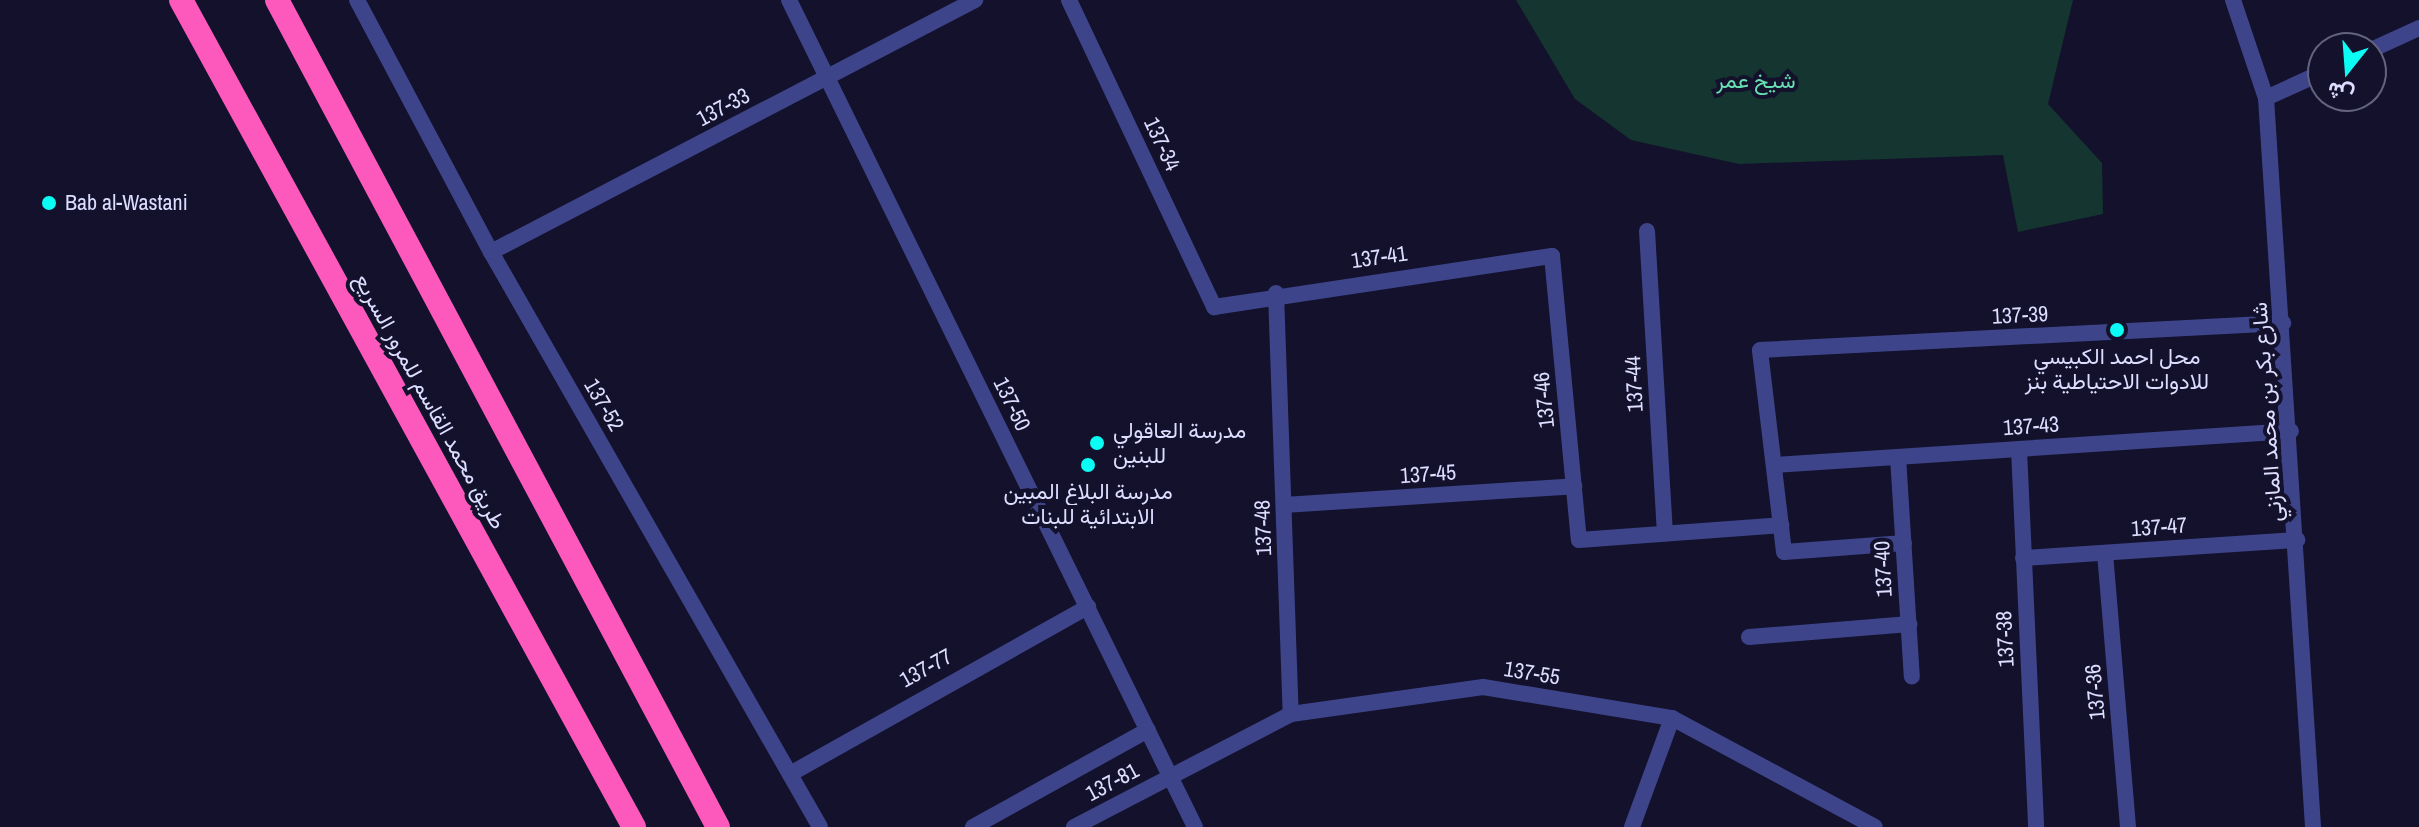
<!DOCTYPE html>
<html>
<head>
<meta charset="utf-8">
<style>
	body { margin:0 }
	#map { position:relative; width:2419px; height:827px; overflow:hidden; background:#13112b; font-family:"Archivo Narrow",Vazirmatn,sans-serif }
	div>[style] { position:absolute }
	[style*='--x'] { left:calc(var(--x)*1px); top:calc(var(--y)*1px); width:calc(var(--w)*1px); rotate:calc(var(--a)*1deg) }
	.green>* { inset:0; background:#143530 }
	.lane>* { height:16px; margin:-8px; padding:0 8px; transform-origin:8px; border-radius:8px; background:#3d448a }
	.street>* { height:16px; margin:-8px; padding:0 8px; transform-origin:8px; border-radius:8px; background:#3d448a }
	.highway>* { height:24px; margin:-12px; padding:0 12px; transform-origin:12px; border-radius:12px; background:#fd59bd }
	.dots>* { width:22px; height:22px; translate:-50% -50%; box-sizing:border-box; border:4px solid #13112b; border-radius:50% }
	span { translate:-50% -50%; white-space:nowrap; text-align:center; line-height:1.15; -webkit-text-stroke:8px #13112b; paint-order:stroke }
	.park-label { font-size:22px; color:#67e0b2 }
	.street-label { font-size:22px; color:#dcddff }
	.poi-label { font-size:22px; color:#dcddff }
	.left { translate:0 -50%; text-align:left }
	.north { position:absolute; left:2307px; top:32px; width:80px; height:80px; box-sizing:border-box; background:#13112b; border:2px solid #636380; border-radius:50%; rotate:197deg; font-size:22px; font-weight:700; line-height:32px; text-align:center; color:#dcddff }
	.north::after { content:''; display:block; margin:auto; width:28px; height:36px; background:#0afcf5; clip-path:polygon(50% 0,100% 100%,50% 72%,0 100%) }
</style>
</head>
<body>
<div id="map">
	<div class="green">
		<div style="clip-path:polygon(1516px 0,2073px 0,2048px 104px,2102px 163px,2103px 214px,2018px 232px,2003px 155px,1739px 164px,1631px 140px,1575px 99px)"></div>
	</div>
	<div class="lane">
		<div style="--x:1647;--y:231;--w:303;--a:86.6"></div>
		<div style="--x:1552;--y:256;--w:285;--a:84.6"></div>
		<div style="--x:1579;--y:540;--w:203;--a:-4.2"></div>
		<div style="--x:2019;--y:449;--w:378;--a:87.4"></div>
		<div style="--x:1898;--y:457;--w:220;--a:86.4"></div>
		<div style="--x:1904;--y:543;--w:120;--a:175.7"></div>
		<div style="--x:1784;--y:552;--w:203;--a:-96.8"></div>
		<div style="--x:1760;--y:350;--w:524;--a:-2.96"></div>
		<div style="--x:2105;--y:553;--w:275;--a:85.2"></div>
		<div style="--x:2023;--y:558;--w:275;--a:-3.8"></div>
		<div style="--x:1749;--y:637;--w:161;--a:-4.6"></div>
		<div style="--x:790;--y:774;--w:342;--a:-29.3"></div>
		<div style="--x:973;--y:827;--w:200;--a:-29"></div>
	</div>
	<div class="street">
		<div style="--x:357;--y:0;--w:285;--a:62"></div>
		<div style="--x:491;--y:252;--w:662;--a:60.22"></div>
		<div style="--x:789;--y:0;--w:921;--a:63.85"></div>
		<div style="--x:1069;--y:0;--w:340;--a:64.7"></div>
		<div style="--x:1214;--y:307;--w:342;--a:-8.6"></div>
		<div style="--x:2233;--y:0;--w:103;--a:71.4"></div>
		<div style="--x:2266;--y:98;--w:731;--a:86.31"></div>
		<div style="--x:2371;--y:50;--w:53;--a:-24.6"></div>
		<div style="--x:2266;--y:98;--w:63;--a:-24.5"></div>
		<div style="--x:491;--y:252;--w:546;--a:-27.5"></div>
		<div style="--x:1276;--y:293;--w:421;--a:88"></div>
		<div style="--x:1774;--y:465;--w:518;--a:-3.76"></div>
		<div style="--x:1284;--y:505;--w:291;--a:-3.7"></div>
		<div style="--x:1074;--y:827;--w:245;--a:-27.5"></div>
		<div style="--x:1291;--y:714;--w:194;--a:-8"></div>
		<div style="--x:1483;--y:687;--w:192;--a:9.3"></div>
		<div style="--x:1672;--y:718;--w:230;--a:28.2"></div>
		<div style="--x:1632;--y:827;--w:116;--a:-69.8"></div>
	</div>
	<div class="highway">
		<div style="--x:181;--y:0;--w:943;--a:61.29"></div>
		<div style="--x:277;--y:0;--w:937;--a:61.93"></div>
	</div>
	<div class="dots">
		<div style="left:49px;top:203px;background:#0afcf5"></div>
		<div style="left:2117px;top:330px;background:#0afcf5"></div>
		<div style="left:1097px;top:443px;background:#0afcf5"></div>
		<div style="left:1088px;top:465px;background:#0afcf5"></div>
	</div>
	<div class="park-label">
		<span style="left:1756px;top:81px">شيخ عمر</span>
	</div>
	<div class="street-label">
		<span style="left:723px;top:107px;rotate:-28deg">137-33</span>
		<span style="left:1162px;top:144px;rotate:65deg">137-34</span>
		<span style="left:1379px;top:257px;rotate:-8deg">137-41</span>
		<span style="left:2020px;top:315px;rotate:-3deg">137-39</span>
		<span style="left:1634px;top:384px;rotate:-93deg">137-44</span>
		<span style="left:1544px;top:400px;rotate:-96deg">137-46</span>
		<span style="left:430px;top:401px;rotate:61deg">طريق محمد القاسم للمرور السريع</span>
		<span style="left:1012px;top:404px;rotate:64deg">137-50</span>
		<span style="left:604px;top:405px;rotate:60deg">137-52</span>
		<span style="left:2267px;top:412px;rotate:-94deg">شارع بكر بن محمد المازني</span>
		<span style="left:2031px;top:426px;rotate:-4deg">137-43</span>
		<span style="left:1428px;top:474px;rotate:-4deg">137-45</span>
		<span style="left:2159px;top:527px;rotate:-4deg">137-47</span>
		<span style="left:1263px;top:528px;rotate:-92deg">137-48</span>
		<span style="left:1883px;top:569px;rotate:-93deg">137-40</span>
		<span style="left:2005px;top:639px;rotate:-93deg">137-38</span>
		<span style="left:926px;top:668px;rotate:-29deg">137-77</span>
		<span style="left:1532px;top:673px;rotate:9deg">137-55</span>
		<span style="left:2095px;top:692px;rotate:-95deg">137-36</span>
		<span style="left:1112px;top:782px;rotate:-28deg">137-81</span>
	</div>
	<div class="poi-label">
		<span class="left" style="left:65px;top:203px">Bab al-Wastani</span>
		<span style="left:2117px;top:369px">محل احمد الكبيسي<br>للادوات الاحتياطية بنز</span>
		<span class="left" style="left:1113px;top:443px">مدرسة العاقولي<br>للبنين</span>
		<span style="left:1088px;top:504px">مدرسة البلاغ المبين<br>الابتدائية للبنات</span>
	</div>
	<div class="north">ش</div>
</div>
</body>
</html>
